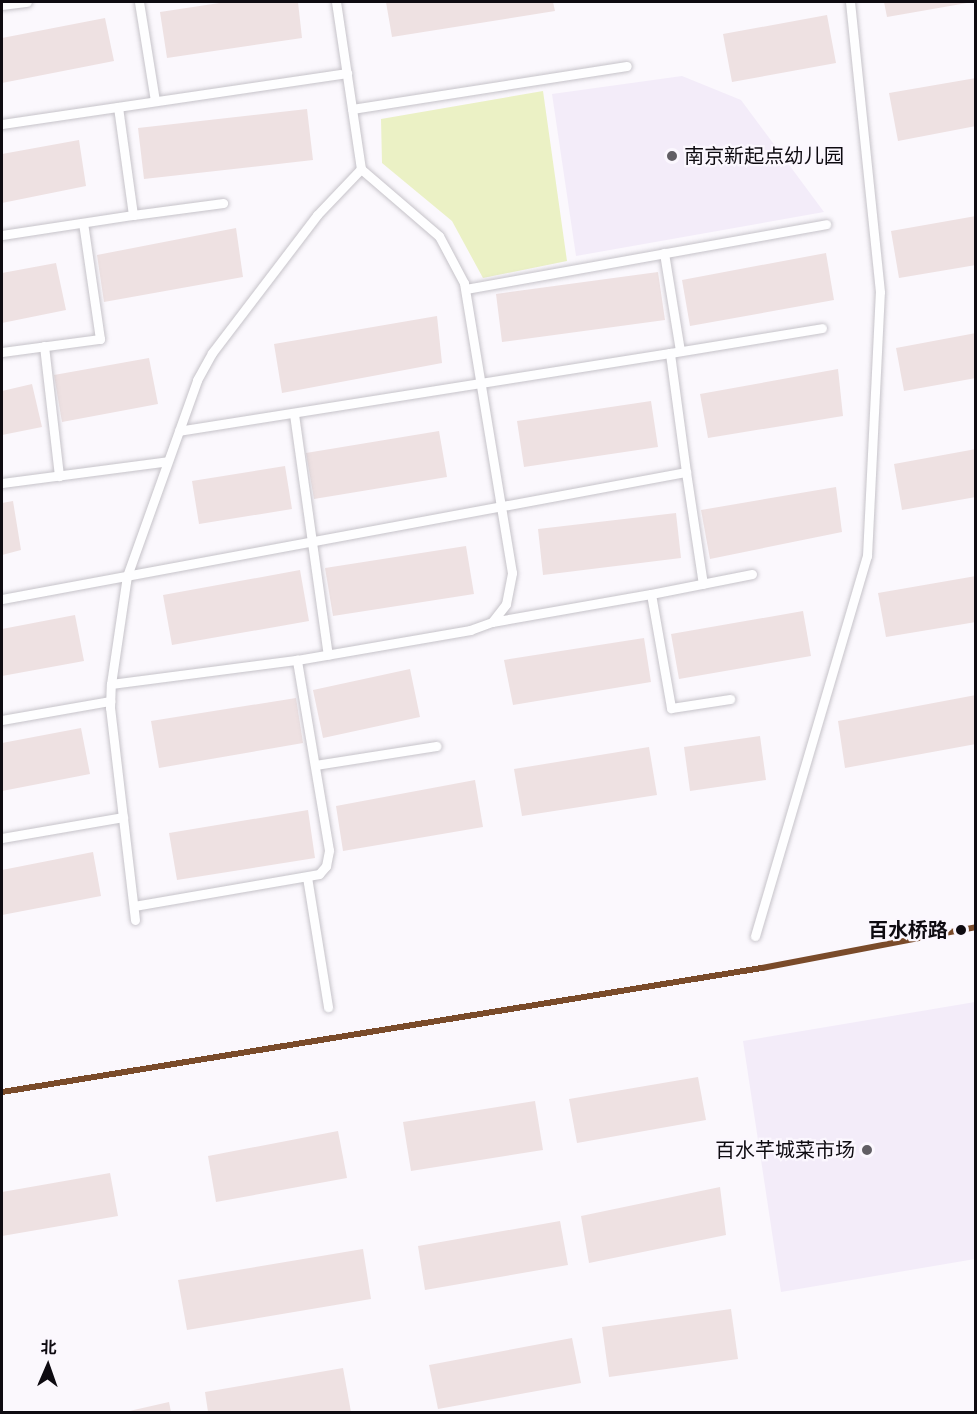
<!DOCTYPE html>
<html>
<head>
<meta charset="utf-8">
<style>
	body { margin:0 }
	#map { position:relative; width:977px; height:1414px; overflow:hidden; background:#fbf8fd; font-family:"Crimson Pro","Noto Sans SC",serif }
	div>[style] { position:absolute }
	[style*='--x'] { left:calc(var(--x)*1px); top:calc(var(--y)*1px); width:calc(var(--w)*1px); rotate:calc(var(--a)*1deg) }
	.built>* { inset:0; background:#f3ecf9 }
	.green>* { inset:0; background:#ebf1c5 }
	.building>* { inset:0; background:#eee1e2 }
	.roads { filter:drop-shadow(0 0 2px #c6c3c9) drop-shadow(0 0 2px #c6c3c9) }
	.lane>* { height:9px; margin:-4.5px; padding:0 4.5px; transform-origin:4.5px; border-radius:4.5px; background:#fefeff }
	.rail-1>* { height:6px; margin:-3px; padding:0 3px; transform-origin:3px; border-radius:3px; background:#7a4b2a }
	.dots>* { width:16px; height:16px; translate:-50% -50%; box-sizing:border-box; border:3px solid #fbf7fe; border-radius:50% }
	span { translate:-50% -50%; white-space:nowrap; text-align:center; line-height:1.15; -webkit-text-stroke:4.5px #fbf7fe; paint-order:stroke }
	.poi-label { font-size:20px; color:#0e0b11 }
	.left { translate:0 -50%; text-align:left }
	.right { translate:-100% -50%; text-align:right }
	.stop-label { font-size:20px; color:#0e0b11; font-weight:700 }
	.frame { position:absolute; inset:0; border:3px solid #0e0b11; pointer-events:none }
	.north { position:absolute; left:18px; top:1336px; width:60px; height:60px; -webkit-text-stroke:4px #fbf7fe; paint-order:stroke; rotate:2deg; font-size:16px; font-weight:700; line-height:24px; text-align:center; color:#0e0b11 }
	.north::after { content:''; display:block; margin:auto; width:21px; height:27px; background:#0e0b11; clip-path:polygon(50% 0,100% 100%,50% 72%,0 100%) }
</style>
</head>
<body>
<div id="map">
	<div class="built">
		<div style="clip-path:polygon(682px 76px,741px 100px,824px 212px,576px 256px,552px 94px)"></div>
		<div style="clip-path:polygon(975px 1002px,975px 1259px,781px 1292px,743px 1041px)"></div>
	</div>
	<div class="green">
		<div style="clip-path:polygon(543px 91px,567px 261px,483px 278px,452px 221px,382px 163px,381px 119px)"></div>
	</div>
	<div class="building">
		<div style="clip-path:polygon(226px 2px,298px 2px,302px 38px,167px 58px,160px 12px)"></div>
		<div style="clip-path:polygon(386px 2px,553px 2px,555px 11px,392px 37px)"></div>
		<div style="clip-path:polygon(884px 2px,966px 2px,967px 3px,887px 17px)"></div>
		<div style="clip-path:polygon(827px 15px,836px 63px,732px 82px,723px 34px)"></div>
		<div style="clip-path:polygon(105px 18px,114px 61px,2px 83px,2px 38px)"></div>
		<div style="clip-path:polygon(976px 78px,976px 126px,898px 141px,889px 93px)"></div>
		<div style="clip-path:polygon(307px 109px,313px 160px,144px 179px,138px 128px)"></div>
		<div style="clip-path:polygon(79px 140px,86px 186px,2px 203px,2px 154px)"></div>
		<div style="clip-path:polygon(976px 216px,976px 265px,899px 278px,891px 231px)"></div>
		<div style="clip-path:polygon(236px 228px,243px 277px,104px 302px,97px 255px)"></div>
		<div style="clip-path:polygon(826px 253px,834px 300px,690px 326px,682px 280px)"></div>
		<div style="clip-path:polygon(56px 263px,66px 310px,2px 323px,2px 273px)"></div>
		<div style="clip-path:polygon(658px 272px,665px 320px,502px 342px,496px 294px)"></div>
		<div style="clip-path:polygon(437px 316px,442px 363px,282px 393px,274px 344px)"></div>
		<div style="clip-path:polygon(976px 333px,976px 378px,904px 391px,896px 348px)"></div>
		<div style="clip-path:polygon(149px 358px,158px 404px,62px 422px,54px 375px)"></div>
		<div style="clip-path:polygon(838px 369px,843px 416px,708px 438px,700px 394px)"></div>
		<div style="clip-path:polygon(32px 384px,42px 427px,2px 435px,2px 391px)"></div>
		<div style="clip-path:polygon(651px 401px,658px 447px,524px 467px,517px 421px)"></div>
		<div style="clip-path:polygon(439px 431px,447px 477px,314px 499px,306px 453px)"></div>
		<div style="clip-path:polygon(976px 449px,976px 497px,902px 510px,894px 464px)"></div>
		<div style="clip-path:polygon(285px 466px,292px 509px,199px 524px,192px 481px)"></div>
		<div style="clip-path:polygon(836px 487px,842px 532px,710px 559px,701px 510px)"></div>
		<div style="clip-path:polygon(13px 501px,21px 550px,2px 555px,2px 503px)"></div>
		<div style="clip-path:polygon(676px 513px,681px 558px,543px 575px,538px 529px)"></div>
		<div style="clip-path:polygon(466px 546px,474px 594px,333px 616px,325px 568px)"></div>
		<div style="clip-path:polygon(300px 570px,309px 621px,172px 645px,163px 595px)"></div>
		<div style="clip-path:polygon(976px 576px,976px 622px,886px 637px,878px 593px)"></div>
		<div style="clip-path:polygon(803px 611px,811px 656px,679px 679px,671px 634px)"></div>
		<div style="clip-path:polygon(75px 615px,84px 661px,2px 676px,2px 629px)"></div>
		<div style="clip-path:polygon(644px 638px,651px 682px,513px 705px,504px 660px)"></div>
		<div style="clip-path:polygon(410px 669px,420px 717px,323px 738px,313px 690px)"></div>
		<div style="clip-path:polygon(976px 695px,976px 744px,845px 768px,838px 721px)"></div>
		<div style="clip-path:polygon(296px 698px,303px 743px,159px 768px,151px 721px)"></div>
		<div style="clip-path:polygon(81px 728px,90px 774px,2px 791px,2px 743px)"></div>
		<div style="clip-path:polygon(760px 736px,766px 780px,690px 791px,684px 747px)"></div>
		<div style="clip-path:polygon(649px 747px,657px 795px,522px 816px,514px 769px)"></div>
		<div style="clip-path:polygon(475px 780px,483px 827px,343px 851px,336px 806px)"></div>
		<div style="clip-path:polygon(308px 810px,315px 858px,177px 880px,169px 833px)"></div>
		<div style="clip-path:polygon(93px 852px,101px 896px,2px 915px,2px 870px)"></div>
		<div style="clip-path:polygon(698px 1077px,706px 1120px,577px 1143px,569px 1099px)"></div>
		<div style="clip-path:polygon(535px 1101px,543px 1150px,411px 1171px,403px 1122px)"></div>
		<div style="clip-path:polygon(338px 1131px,347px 1178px,216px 1202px,208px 1156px)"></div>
		<div style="clip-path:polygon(110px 1173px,118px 1216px,2px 1236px,2px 1192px)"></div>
		<div style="clip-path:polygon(720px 1187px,726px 1235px,589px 1263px,581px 1216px)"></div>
		<div style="clip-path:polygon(560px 1221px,568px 1265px,425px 1290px,418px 1246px)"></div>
		<div style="clip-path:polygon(363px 1249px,371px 1299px,187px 1330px,178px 1280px)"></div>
		<div style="clip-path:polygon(731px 1309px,738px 1359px,609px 1377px,602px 1327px)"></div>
		<div style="clip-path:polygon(572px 1338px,581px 1383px,438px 1409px,429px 1365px)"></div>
		<div style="clip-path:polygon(343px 1368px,351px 1412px,208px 1412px,205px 1392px)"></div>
		<div style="clip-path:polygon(169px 1402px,171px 1412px,125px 1412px)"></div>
	</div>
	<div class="roads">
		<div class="lane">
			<div style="--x:139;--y:2;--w:100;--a:80.8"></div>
			<div style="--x:2;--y:5;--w:25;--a:-7"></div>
			<div style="--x:352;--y:109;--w:278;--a:-8.9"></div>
			<div style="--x:2;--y:124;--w:349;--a:-8.4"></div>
			<div style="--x:133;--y:215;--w:91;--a:-7.6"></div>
			<div style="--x:2;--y:235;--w:133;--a:-8.7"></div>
			<div style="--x:133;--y:215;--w:109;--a:-97.9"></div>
			<div style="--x:664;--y:253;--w:99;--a:80.7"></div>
			<div style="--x:466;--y:289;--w:366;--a:-10.2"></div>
			<div style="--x:44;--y:346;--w:131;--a:83.4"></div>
			<div style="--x:2;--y:352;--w:99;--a:-7.6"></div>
			<div style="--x:100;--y:339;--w:117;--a:-98.3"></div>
			<div style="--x:670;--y:353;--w:154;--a:-9.3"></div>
			<div style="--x:294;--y:414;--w:243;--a:82"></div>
			<div style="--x:686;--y:472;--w:113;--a:81.4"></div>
			<div style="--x:2;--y:483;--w:167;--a:-7.5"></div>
			<div style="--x:651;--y:594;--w:103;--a:-11.2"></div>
			<div style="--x:2;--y:599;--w:696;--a:-10.52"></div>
			<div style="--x:686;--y:472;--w:120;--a:-97.7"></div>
			<div style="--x:670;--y:353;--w:497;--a:171"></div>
			<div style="--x:492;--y:622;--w:161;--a:-10"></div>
			<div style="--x:651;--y:594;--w:116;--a:80"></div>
			<div style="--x:671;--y:708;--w:60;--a:-8.7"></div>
			<div style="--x:111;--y:684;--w:188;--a:-7.4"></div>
			<div style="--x:297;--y:660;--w:176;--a:-9.8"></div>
			<div style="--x:470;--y:630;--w:23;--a:-20"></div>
			<div style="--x:492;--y:622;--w:23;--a:-52"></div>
			<div style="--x:506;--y:604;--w:32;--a:-79"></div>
			<div style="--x:512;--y:573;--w:294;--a:-99.4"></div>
			<div style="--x:464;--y:283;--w:53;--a:-118"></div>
			<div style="--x:439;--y:236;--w:103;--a:-139.3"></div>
			<div style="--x:2;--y:720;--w:110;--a:-10"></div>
			<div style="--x:315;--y:765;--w:123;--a:-8.9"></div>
			<div style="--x:2;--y:838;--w:123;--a:-9.8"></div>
			<div style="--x:307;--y:877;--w:132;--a:80.8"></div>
			<div style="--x:134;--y:906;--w:188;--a:-9.8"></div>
			<div style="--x:319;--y:874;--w:11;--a:-49"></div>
			<div style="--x:326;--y:866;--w:16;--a:-79"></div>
			<div style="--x:329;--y:850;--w:193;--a:-99.6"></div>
			<div style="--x:135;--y:920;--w:213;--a:-96.7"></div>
			<div style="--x:110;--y:708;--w:24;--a:-88"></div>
			<div style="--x:111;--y:684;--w:109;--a:-81.6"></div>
			<div style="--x:127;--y:576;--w:208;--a:-70.3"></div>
			<div style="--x:197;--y:380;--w:31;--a:-61"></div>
			<div style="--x:212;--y:353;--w:173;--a:-52.7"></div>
			<div style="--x:317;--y:215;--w:64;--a:-46.3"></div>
			<div style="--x:361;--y:169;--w:169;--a:-98.5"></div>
			<div style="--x:755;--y:936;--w:396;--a:-73.6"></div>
			<div style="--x:867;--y:556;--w:264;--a:-87.2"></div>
			<div style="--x:880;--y:292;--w:292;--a:-95.9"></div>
		</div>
	</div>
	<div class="rail-1">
		<div style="--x:2;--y:1092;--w:770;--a:-9.27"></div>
		<div style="--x:762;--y:968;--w:218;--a:-10.8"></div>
	</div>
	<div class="dots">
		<div style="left:672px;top:156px;background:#615e64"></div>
		<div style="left:961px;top:930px;background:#0e0b11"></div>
		<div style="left:867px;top:1150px;background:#615e64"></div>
	</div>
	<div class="poi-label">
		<span class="left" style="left:684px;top:156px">南京新起点幼儿园</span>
		<span class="right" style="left:855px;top:1150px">百水芊城菜市场</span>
	</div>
	<div class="stop-label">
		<span class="right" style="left:948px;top:930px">百水桥路</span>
	</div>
	<div class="frame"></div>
	<div class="north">北</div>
</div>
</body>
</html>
